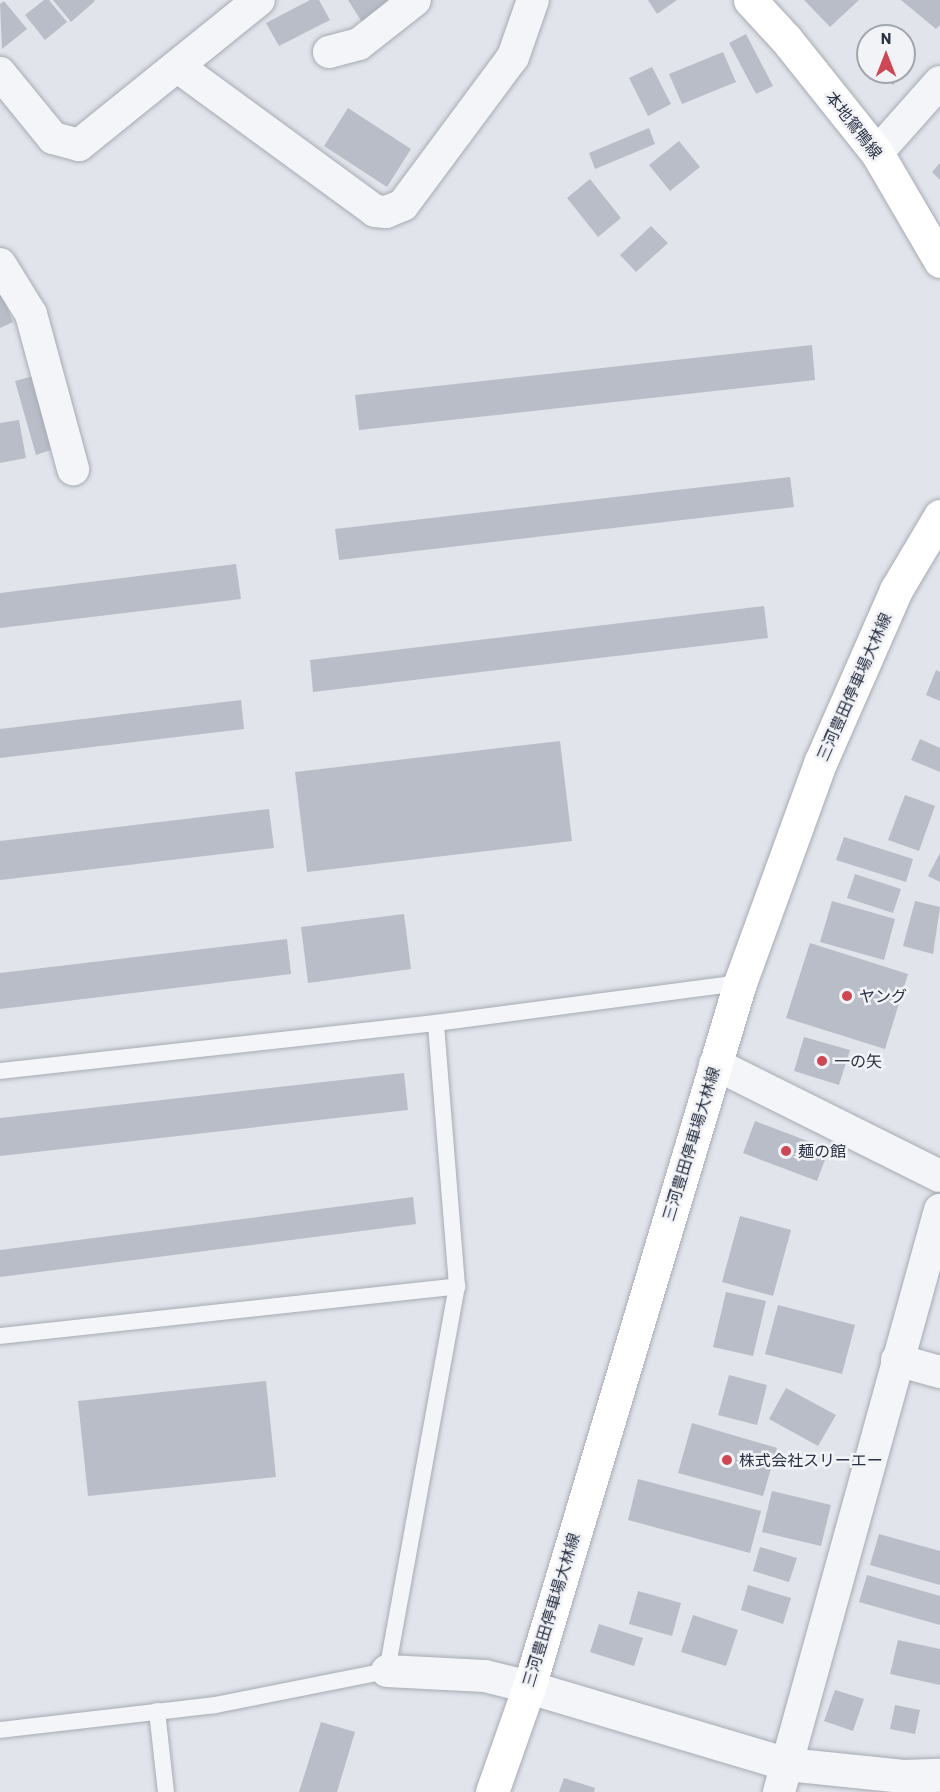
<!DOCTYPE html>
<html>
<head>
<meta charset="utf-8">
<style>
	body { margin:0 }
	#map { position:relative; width:940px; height:1792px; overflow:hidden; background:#e1e4ea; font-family:Barlow,"Noto Sans JP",sans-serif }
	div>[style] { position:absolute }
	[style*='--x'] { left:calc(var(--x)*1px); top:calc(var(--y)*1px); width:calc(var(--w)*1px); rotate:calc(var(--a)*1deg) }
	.building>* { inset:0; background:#b9bdc7 }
	.roads { filter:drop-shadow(0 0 2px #a6abb4) drop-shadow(0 0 2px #a6abb4) }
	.service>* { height:16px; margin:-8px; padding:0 8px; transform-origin:8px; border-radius:8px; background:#f4f5f8 }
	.minor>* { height:32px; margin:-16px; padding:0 16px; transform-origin:16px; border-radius:16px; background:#f4f5f8 }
	.tertiary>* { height:33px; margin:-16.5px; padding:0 16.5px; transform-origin:16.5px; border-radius:16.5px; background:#f4f5f8 }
	.secondary>* { height:33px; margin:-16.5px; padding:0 16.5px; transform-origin:16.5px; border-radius:16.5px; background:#fff }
	.dots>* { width:16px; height:16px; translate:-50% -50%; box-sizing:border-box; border:3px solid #f1f3f7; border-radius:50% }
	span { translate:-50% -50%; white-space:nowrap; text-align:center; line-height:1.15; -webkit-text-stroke:5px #f1f3f7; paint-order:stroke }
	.street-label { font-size:16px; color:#2a3142 }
	.poi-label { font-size:16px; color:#2a3142 }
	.left { translate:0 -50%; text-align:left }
	.north { position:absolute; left:856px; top:24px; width:60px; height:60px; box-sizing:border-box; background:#f1f3f7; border:2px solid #a1a5af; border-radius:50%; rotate:0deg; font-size:16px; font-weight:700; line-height:24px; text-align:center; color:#2a3142 }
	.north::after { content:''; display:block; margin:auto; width:21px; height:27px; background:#cd4854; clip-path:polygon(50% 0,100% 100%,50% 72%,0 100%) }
</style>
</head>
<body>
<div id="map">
	<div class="building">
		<div style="clip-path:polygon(44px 0,49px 0,67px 22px,45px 40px,25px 15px)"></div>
		<div style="clip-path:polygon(53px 0,94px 0,95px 1px,71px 22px)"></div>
		<div style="clip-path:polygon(310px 0,319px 0,330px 20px,279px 46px,266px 23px)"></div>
		<div style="clip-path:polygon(348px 0,387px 0,395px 11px,367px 30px)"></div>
		<div style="clip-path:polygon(648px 0,677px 0,657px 14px)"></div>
		<div style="clip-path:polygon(804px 0,859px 0,830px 27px)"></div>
		<div style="clip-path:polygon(901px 0,940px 0,940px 25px,936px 29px)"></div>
		<div style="clip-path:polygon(4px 1px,27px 29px,2px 49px,0 4px)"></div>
		<div style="clip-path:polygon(746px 34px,773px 86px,756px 94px,729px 43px)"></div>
		<div style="clip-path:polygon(723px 52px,736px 82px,682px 104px,669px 74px)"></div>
		<div style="clip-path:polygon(904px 59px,911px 65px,893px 85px,878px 72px,904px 72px)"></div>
		<div style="clip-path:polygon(652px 67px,671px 104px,648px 116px,629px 78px)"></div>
		<div style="clip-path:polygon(348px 108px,411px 149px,387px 187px,324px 146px)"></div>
		<div style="clip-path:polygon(649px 128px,655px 144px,595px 169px,589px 153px)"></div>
		<div style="clip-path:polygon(679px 141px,700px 167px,670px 191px,649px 165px)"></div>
		<div style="clip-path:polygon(940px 163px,940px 180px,932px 172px)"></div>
		<div style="clip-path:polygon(590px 179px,621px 218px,598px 237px,567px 198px)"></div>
		<div style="clip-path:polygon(651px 226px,668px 243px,636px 272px,620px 255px)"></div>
		<div style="clip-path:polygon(0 291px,13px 322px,0 328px)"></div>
		<div style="clip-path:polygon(812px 345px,815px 380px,359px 430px,355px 395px)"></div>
		<div style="clip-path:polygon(37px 375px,57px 448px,36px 455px,15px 381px)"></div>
		<div style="clip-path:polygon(19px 420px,26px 458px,0 463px,0 423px)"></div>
		<div style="clip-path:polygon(790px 477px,794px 507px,339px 560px,335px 529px)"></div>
		<div style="clip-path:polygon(236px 564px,241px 599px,0 628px,0 593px)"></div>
		<div style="clip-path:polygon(764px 606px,768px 638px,313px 692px,310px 660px)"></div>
		<div style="clip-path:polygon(936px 670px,940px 672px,940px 701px,926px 695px)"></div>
		<div style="clip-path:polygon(241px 700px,244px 729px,0 758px,0 729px)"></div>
		<div style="clip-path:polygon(920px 739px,940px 748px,940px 772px,911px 760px)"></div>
		<div style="clip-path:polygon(560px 741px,572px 841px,307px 872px,295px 772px)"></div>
		<div style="clip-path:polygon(905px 795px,935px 806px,919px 851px,888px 840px)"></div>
		<div style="clip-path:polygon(269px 809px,274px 848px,0 880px,0 841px)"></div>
		<div style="clip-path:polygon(844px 837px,913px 859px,906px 882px,836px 860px)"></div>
		<div style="clip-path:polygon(940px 853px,940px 882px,928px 876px)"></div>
		<div style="clip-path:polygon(855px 874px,901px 889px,893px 913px,847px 898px)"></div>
		<div style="clip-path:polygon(832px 901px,895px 919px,884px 960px,820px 942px)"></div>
		<div style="clip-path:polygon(915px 901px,940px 907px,933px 954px,903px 946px)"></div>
		<div style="clip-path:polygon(404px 914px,411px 969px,308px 983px,301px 927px)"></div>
		<div style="clip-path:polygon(287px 939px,291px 974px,0 1009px,0 973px)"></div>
		<div style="clip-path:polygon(810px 943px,908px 974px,885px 1049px,786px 1018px)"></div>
		<div style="clip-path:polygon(804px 1037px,850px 1050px,839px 1085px,794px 1071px)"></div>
		<div style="clip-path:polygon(404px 1073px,408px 1110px,0 1156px,0 1118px)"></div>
		<div style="clip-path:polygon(755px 1121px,829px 1149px,817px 1181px,743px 1153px)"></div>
		<div style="clip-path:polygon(413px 1197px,416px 1224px,0 1277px,0 1250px)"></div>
		<div style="clip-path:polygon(740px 1216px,791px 1230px,773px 1296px,722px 1282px)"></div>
		<div style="clip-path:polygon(726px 1292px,766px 1301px,753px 1356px,713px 1347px)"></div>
		<div style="clip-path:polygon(778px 1305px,855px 1325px,842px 1374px,765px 1354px)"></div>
		<div style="clip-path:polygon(729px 1375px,767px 1385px,757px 1425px,718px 1415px)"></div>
		<div style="clip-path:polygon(266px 1381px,276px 1477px,88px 1496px,78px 1401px)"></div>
		<div style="clip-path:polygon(786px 1388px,836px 1415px,818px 1446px,769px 1419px)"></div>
		<div style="clip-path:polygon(692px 1423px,777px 1448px,763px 1496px,678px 1473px)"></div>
		<div style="clip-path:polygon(638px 1479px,761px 1511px,750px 1553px,628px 1520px)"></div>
		<div style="clip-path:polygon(772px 1491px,831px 1505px,821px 1546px,762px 1532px)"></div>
		<div style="clip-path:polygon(879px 1534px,940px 1551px,940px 1585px,870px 1565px)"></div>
		<div style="clip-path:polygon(760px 1547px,797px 1558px,789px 1582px,753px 1571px)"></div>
		<div style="clip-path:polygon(867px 1575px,940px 1596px,940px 1625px,859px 1602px)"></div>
		<div style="clip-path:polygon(748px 1585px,791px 1598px,783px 1624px,741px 1610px)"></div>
		<div style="clip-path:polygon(638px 1591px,681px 1603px,672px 1636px,629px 1624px)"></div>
		<div style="clip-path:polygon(693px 1615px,738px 1630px,726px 1666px,681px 1652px)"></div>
		<div style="clip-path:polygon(599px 1624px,643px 1638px,634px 1666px,590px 1652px)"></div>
		<div style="clip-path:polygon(898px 1640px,940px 1649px,940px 1685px,890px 1674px)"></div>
		<div style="clip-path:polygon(835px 1690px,864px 1699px,853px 1731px,824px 1721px)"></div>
		<div style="clip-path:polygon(895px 1705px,920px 1710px,915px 1734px,890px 1729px)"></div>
		<div style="clip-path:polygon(321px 1722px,355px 1732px,337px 1792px,299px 1792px)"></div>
		<div style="clip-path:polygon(564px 1778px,595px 1788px,594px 1792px,559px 1792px)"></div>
	</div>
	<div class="roads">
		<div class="service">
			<div style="--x:0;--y:1071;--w:439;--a:-6.3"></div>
			<div style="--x:436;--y:1023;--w:307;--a:-7.5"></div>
			<div style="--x:0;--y:1336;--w:460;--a:-6.2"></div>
			<div style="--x:157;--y:1711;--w:81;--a:83.7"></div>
			<div style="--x:0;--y:1730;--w:216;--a:-6.6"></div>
			<div style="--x:215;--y:1705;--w:175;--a:-11.2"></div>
			<div style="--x:387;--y:1671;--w:391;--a:-79.7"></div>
			<div style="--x:457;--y:1286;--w:264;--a:-94.6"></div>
		</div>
		<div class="minor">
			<div style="--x:329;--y:52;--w:31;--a:-15"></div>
			<div style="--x:359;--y:44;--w:71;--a:-38.2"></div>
			<div style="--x:177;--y:66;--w:245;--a:36.2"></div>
			<div style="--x:375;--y:211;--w:11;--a:5"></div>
			<div style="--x:386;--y:212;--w:18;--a:-22"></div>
			<div style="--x:403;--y:205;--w:184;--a:-53.4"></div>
			<div style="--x:513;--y:57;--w:60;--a:-70.7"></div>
			<div style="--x:0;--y:73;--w:84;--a:50.8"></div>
			<div style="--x:53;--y:138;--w:27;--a:15"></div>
			<div style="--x:79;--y:145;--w:231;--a:-38.9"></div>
			<div style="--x:877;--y:153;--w:95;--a:-48.4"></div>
			<div style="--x:0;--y:264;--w:59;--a:58.2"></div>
			<div style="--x:31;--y:314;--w:161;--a:74.8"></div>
			<div style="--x:715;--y:1064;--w:251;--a:26.5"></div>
			<div style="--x:897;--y:1360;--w:45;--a:15.6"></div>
			<div style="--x:387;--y:1671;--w:98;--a:2.9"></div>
			<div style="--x:485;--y:1676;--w:45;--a:14"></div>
			<div style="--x:779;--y:1792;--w:604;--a:-74.54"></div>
		</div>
		<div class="tertiary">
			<div style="--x:529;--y:1687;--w:269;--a:16.6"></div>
			<div style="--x:787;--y:1764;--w:117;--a:5.9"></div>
			<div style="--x:903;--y:1776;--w:37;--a:-2"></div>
		</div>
		<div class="secondary">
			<div style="--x:750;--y:0;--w:53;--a:47.3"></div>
			<div style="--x:786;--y:39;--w:146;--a:51.4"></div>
			<div style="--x:877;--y:153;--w:125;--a:59.7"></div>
			<div style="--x:492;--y:1792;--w:111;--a:-70.6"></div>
			<div style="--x:529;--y:1687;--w:735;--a:-73.32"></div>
			<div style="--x:740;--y:983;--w:236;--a:-70"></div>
			<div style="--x:821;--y:761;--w:187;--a:-66.3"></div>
			<div style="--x:896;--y:590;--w:86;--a:-59.3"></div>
		</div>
	</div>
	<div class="dots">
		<div style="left:847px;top:996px;background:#cd4854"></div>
		<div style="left:822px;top:1061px;background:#cd4854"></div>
		<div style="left:786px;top:1151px;background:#cd4854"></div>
		<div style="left:727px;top:1460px;background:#cd4854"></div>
	</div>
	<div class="street-label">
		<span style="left:854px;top:125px;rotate:52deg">本地鴛鴨線</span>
		<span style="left:854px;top:687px;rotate:-66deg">三河豊田停車場大林線</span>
		<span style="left:691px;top:1144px;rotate:-73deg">三河豊田停車場大林線</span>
		<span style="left:551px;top:1610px;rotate:-73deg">三河豊田停車場大林線</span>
	</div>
	<div class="poi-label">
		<span class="left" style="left:859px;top:996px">ヤング</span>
		<span class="left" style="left:834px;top:1061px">一の矢</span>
		<span class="left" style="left:798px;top:1151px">麺の館</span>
		<span class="left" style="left:739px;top:1460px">株式会社スリーエー</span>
	</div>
	<div class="north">N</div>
</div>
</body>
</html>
